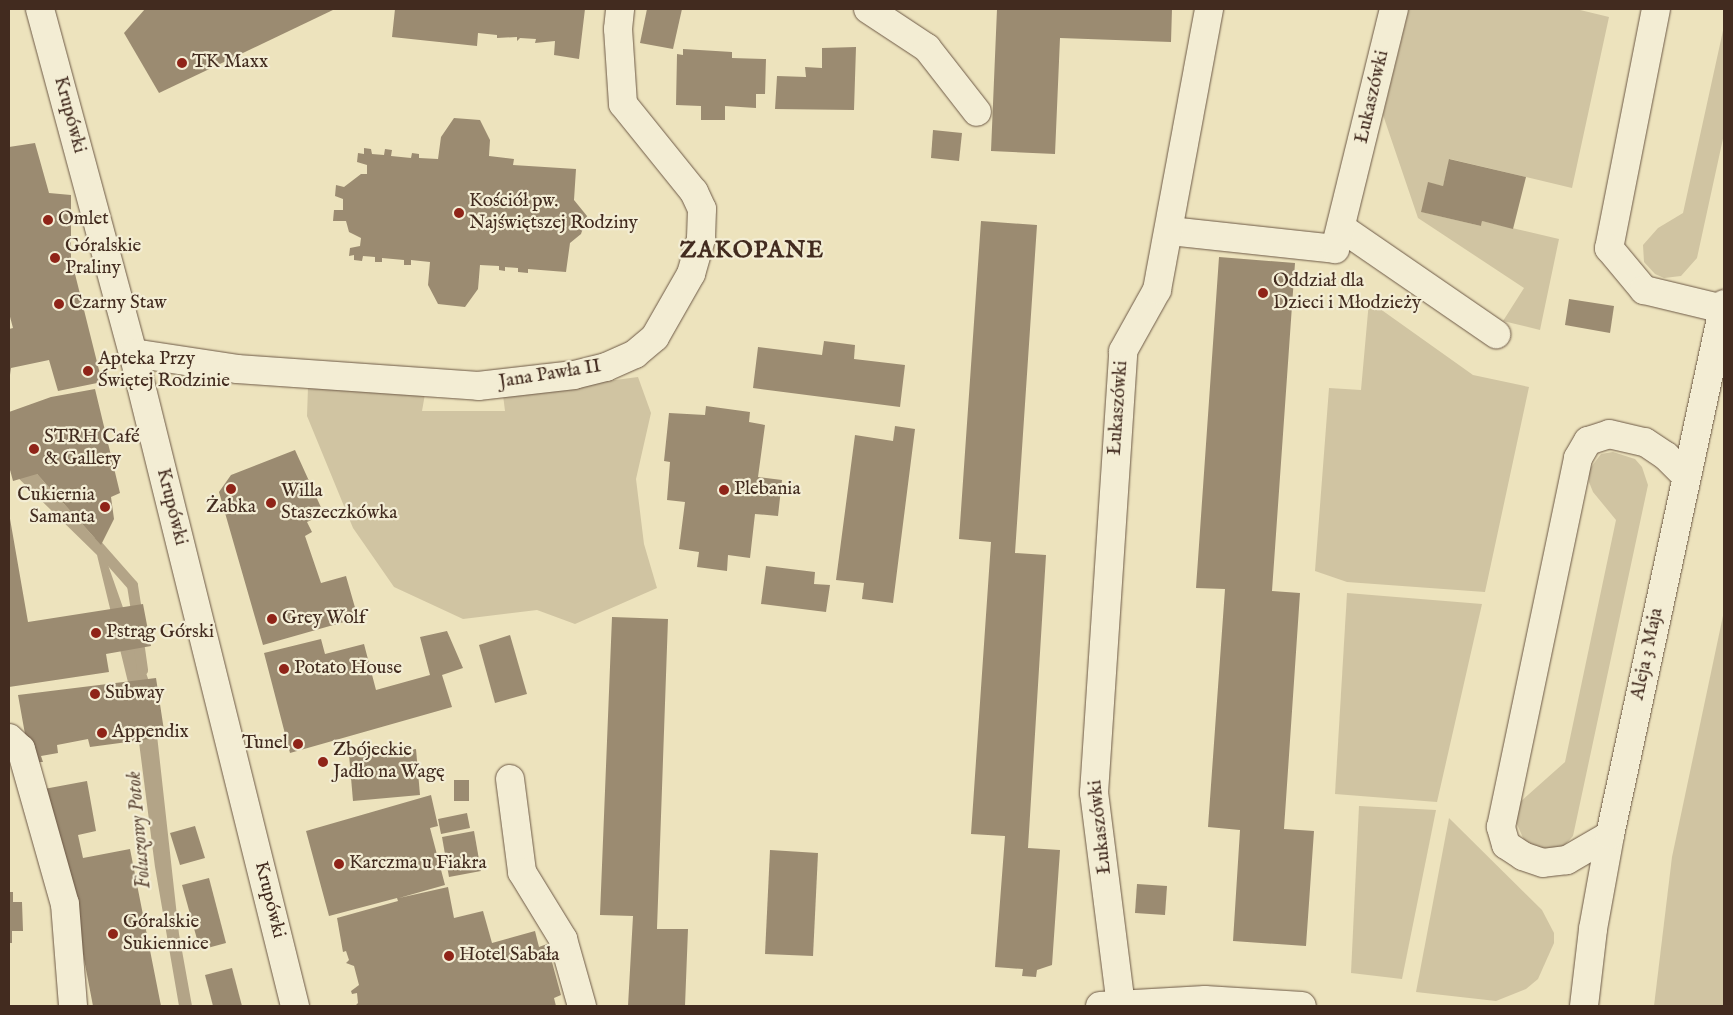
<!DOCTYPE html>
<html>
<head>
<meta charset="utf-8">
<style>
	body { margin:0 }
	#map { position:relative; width:1733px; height:1015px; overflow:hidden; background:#ede3bd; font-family:"IM FELL English",serif }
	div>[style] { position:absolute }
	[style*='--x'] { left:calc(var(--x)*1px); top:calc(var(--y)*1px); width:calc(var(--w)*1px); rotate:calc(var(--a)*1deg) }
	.green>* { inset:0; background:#d0c4a2 }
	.water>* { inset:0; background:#b3a487 }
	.stream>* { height:11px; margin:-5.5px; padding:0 5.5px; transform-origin:5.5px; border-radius:5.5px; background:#b3a487 }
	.building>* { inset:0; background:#9b8b71 }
	.roads { filter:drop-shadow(0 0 1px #6d5946) drop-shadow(0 0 1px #6d5946) }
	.minor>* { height:28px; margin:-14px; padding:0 14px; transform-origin:14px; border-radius:14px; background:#f3edd4 }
	.dots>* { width:14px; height:14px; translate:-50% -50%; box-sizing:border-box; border:2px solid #f3edd4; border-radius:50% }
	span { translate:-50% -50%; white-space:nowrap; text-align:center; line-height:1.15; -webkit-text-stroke:4.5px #f3edd4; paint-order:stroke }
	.poi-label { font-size:19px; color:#422b1f }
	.left { translate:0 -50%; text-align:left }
	.right { translate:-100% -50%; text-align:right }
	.street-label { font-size:19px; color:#422b1f }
	.water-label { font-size:20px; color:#644f3e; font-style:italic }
	.district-label { font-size:24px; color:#422b1f; font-weight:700; letter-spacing:1px }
	.frame { position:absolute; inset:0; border:10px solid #422b1f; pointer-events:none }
</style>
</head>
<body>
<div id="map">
	<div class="green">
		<div style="clip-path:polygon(1409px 9px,1576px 9px,1609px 17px,1572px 188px,1450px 159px,1443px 186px,1428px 183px,1422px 212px,1481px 226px,1482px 221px,1559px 239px,1540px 330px,1503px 321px,1524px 288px,1418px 218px,1383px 115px)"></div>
		<div style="clip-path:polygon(1724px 26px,1724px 134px,1697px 258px,1681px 276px,1664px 278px,1655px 274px,1644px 262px,1643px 245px,1658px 228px,1683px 213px)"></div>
		<div style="clip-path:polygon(1369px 301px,1473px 375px,1529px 387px,1485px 592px,1347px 582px,1315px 571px,1329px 388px,1361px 390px)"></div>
		<div style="clip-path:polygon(638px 377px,651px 413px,636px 479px,644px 544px,657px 588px,575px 624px,537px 610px,463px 619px,394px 587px,353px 528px,307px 416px,308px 387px,425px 394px,422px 411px,505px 411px,503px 395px)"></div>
		<div style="clip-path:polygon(1613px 452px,1635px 459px,1642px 467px,1648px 485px,1573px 836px,1563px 847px,1543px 850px,1524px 840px,1516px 822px,1516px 812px,1519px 803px,1565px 762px,1616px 520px,1593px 492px,1589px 482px,1589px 470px,1601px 454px)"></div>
		<div style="clip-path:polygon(1347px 593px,1482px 604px,1437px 802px,1335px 794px)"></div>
		<div style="clip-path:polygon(1724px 611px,1724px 1006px,1654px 1006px,1672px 857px)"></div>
		<div style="clip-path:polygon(1359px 806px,1436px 810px,1402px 979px,1351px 973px)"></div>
		<div style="clip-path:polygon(1449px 818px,1542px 910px,1554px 933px,1554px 943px,1538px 979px,1526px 989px,1496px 1001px,1416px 992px)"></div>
	</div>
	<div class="water">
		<div style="clip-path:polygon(9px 456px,37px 474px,101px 545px,152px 690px,179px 934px,192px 1006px,179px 1006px,155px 867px,135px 711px,97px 555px,9px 469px)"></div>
	</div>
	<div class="stream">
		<div style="--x:95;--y:543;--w:56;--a:48.6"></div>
		<div style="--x:132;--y:585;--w:20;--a:81"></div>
		<div style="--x:139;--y:648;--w:22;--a:82"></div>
	</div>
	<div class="building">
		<div style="clip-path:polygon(145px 9px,335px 9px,159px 93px,124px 33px)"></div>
		<div style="clip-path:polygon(395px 9px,585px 9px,579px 59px,554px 55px,555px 41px,535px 43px,536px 39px,520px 38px,517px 41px,517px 37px,497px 38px,497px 35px,478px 33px,477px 46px,392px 37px)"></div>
		<div style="clip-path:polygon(647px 9px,682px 9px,673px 49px,640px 43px)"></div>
		<div style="clip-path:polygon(997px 9px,1172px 9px,1171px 42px,1060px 38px,1055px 154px,991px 151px)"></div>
		<div style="clip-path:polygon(856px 47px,854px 110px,775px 109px,777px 76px,806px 77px,805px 67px,822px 68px,822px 48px)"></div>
		<div style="clip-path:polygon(683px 49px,732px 52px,732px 58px,766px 59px,765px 94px,756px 94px,756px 108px,725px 106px,725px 120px,701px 120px,701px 106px,676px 105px,677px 54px,683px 55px)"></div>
		<div style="clip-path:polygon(454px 118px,480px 120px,490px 140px,489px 156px,514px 159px,513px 165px,576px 169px,574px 200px,587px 216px,581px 234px,570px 243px,566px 272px,528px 269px,528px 273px,518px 272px,518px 268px,505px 267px,505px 271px,499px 270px,499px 266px,480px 265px,478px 289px,465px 307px,438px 304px,428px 285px,430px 262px,411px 260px,411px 265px,404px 265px,404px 260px,382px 258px,382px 262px,375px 262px,375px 257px,363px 256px,362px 261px,354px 260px,354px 255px,349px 256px,350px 248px,360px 246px,361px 238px,349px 232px,346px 221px,333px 221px,334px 210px,343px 210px,343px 199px,335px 196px,336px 185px,344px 187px,361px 174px,367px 174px,367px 165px,357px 162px,358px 153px,364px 154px,364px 148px,371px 149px,372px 154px,384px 155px,385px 149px,392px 150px,391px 156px,411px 158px,412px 153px,419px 154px,419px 158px,438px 159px,441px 137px)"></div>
		<div style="clip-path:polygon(933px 130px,962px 133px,959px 161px,931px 158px)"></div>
		<div style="clip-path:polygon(35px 143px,49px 193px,71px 195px,71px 258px,102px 382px,58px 391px,49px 360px,11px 368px,9px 382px,9px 329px,13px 328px,9px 313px,9px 147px)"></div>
		<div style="clip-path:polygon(1449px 159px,1526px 177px,1513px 229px,1482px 221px,1481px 226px,1421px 212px,1428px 182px,1443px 186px)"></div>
		<div style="clip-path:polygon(981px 221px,1037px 225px,1015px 553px,1046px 555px,1028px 848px,1060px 850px,1052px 965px,1037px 970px,1036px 977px,1022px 976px,1023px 969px,995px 967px,1005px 836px,971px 834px,991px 542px,959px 539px)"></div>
		<div style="clip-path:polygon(1219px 257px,1295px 263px,1272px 591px,1300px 593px,1284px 829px,1314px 831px,1306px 946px,1233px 941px,1240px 830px,1208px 827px,1225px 589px,1196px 588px)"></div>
		<div style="clip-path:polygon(1569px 299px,1614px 306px,1610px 333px,1565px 325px)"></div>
		<div style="clip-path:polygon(824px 341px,855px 345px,854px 359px,905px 365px,900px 407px,753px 388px,758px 347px,822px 355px)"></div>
		<div style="clip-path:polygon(95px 389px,120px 493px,111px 497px,114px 519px,101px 545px,37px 474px,13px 481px,9px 466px,9px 412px,51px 397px)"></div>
		<div style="clip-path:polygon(706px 406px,750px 412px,749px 422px,765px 425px,758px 477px,782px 480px,778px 516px,755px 514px,750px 558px,728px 555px,727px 571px,697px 567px,699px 552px,679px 549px,685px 502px,667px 500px,670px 462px,664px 461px,669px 413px,705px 415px)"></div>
		<div style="clip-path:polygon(895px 426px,915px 429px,893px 603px,862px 599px,864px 583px,836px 580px,855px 435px,893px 441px)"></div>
		<div style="clip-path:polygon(295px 450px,324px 514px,307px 522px,312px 532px,305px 536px,321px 583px,346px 576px,358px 618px,263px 645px,219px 492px,231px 475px)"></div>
		<div style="clip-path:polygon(9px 513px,28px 622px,143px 604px,151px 646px,106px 654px,109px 672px,9px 687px)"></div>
		<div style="clip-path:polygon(766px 566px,815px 572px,814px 584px,830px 585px,826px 612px,761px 604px)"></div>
		<div style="clip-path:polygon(612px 617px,668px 619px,657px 929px,688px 929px,685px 1006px,628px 1006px,633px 916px,600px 915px)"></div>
		<div style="clip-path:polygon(447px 631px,463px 668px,442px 675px,452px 707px,290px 753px,264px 653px,321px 639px,325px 654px,364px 644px,376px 690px,430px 675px,420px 637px)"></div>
		<div style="clip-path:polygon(510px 635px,527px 694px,495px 703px,479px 645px)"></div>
		<div style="clip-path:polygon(156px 678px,165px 737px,90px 747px,88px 739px,57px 745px,58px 753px,41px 756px,43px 762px,30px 762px,18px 695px)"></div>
		<div style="clip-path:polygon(416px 749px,420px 795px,353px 801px,349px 754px)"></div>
		<div style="clip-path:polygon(454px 780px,469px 780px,469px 801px,454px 801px)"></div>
		<div style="clip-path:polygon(87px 781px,96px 831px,78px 835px,83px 858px,130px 849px,161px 1006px,93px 1006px,65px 860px,44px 789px)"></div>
		<div style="clip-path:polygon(431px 795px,438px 826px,430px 828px,445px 885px,399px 898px,448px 887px,454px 918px,483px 911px,492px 943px,535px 931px,539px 947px,547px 944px,561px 995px,554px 998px,556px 1006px,355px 1006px,358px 1003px,357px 993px,352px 994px,351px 991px,359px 985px,354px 966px,346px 963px,349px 960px,346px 951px,343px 952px,337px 918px,398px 901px,397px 898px,329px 916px,306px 831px)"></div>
		<div style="clip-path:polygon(467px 813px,470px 828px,441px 834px,438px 819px)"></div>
		<div style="clip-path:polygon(195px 826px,205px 858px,180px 865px,170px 833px)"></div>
		<div style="clip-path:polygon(474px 831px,481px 871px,449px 877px,442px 837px)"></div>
		<div style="clip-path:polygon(770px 850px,818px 853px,813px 956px,765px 954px)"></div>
		<div style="clip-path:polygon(209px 878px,226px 943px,200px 950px,182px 885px)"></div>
		<div style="clip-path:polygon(1137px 884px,1167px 886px,1165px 915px,1135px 913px)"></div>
		<div style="clip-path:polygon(9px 892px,13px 892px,13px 902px,22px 902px,23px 931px,12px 931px,12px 943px,9px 943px)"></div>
		<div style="clip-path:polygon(232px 968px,242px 1006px,213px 1006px,205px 975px)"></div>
	</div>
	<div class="roads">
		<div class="minor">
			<div style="--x:40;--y:9;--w:356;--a:74.9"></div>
			<div style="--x:133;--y:353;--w:673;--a:76.07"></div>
			<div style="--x:868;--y:9;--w:71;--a:33.5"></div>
			<div style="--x:927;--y:48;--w:81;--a:52"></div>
			<div style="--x:1656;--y:9;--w:244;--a:101.1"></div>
			<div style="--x:1609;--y:248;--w:55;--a:50.2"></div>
			<div style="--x:1644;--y:290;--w:81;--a:13.5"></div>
			<div style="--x:1343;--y:229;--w:186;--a:34.5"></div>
			<div style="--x:1170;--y:231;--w:166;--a:6.2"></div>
			<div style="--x:1335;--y:249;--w:247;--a:-76.2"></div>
			<div style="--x:133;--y:353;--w:105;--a:8.7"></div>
			<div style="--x:237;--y:369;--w:242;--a:4"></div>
			<div style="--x:478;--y:386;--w:97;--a:-6.5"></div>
			<div style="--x:574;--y:375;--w:33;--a:-14"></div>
			<div style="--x:606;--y:367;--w:32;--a:-24"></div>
			<div style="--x:635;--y:354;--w:26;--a:-40"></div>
			<div style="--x:655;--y:337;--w:73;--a:-60.3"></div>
			<div style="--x:691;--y:274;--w:37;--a:-74"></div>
			<div style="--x:701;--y:238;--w:29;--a:-88"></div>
			<div style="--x:702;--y:209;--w:19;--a:-115"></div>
			<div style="--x:694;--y:192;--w:113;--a:-128.9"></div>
			<div style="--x:623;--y:104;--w:75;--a:-93.8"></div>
			<div style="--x:618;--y:29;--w:20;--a:-84"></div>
			<div style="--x:9;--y:738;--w:16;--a:43"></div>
			<div style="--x:21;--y:749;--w:161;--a:74.2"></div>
			<div style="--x:65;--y:904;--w:102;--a:85.5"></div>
			<div style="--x:510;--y:779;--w:94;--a:82.6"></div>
			<div style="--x:522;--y:872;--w:79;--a:58.5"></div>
			<div style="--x:563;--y:939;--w:70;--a:74.2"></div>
			<div style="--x:1610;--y:835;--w:50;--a:149.8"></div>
			<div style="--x:1567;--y:860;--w:24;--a:173"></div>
			<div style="--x:1543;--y:863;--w:21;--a:-161"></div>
			<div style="--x:1523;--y:856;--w:20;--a:-147"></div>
			<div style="--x:1506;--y:845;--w:19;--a:-106"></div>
			<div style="--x:1501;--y:827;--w:377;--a:-78.2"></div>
			<div style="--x:1578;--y:458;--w:20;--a:-60"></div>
			<div style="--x:1588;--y:441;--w:22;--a:-18"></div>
			<div style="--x:1609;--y:434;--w:37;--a:13"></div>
			<div style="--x:1645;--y:442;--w:25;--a:34"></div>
			<div style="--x:1666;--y:456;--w:28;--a:45"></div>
			<div style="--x:1100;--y:1006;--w:105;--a:-3.3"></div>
			<div style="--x:1205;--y:1000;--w:97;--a:3.5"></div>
			<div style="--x:1121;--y:1006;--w:215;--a:-97.2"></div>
			<div style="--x:1094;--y:793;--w:443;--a:-86.2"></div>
			<div style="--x:1123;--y:351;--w:70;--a:-60.9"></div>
			<div style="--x:1157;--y:290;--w:286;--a:-79.5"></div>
			<div style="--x:1584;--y:1006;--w:78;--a:-83.3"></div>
			<div style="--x:1593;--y:929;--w:96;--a:-79.7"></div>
			<div style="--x:1610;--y:835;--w:543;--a:-77.88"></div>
		</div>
	</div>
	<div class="dots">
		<div style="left:182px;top:63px;background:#8f2418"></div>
		<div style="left:459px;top:213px;background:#8f2418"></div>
		<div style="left:48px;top:220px;background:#8f2418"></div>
		<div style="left:55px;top:258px;background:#8f2418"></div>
		<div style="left:1263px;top:293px;background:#8f2418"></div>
		<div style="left:59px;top:304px;background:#8f2418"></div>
		<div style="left:88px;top:371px;background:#8f2418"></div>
		<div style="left:34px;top:449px;background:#8f2418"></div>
		<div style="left:231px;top:489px;background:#8f2418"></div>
		<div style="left:724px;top:490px;background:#8f2418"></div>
		<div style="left:271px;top:503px;background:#8f2418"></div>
		<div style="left:105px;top:507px;background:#8f2418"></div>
		<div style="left:272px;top:619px;background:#8f2418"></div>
		<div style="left:96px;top:633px;background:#8f2418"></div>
		<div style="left:284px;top:669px;background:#8f2418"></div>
		<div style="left:95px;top:694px;background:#8f2418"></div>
		<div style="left:102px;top:733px;background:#8f2418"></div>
		<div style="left:298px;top:744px;background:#8f2418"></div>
		<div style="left:323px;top:762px;background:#8f2418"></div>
		<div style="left:339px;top:864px;background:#8f2418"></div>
		<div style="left:113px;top:934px;background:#8f2418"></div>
		<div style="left:449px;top:956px;background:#8f2418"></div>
	</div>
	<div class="poi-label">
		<span class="left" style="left:192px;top:63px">TK Maxx</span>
		<span class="left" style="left:469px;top:213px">Kościół pw.<br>Najświętszej Rodziny</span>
		<span class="left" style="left:58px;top:220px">Omlet</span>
		<span class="left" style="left:65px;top:258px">Góralskie<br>Praliny</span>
		<span class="left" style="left:1273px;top:293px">Oddział dla<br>Dzieci i Młodzieży</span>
		<span class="left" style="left:69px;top:304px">Czarny Staw</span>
		<span class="left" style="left:98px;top:371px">Apteka Przy<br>Świętej Rodzinie</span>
		<span class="left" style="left:44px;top:449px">STRH Café<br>&amp; Gallery</span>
		<span class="left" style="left:734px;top:490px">Plebania</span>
		<span class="left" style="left:281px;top:503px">Willa<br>Staszeczkówka</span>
		<span class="right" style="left:95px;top:507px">Cukiernia<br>Samanta</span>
		<span style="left:231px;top:508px">Żabka</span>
		<span class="left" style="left:282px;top:619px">Grey Wolf</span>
		<span class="left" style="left:106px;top:633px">Pstrąg Górski</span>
		<span class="left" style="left:294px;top:669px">Potato House</span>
		<span class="left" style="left:105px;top:694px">Subway</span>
		<span class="left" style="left:112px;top:733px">Appendix</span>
		<span class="right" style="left:288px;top:744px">Tunel</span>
		<span class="left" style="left:333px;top:762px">Zbójeckie<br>Jadło na Wagę</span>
		<span class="left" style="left:349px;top:864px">Karczma u Fiakra</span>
		<span class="left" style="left:123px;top:934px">Góralskie<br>Sukiennice</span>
		<span class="left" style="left:459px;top:956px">Hotel Sabała</span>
	</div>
	<div class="street-label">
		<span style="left:1373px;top:97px;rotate:-77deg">Łukaszówki</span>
		<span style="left:69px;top:115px;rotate:75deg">Krupówki</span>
		<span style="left:550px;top:375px;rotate:-9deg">Jana Pawła II</span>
		<span style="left:1119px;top:408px;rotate:-86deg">Łukaszówki</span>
		<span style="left:171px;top:507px;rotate:76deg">Krupówki</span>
		<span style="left:1648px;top:654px;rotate:-78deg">Aleja 3 Maja</span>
		<span style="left:1101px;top:827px;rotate:-96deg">Łukaszówki</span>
		<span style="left:269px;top:900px;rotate:76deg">Krupówki</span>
	</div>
	<div class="water-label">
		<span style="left:139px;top:830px;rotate:-95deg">Foluszowy Potok</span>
	</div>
	<div class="district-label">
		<span style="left:752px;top:251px">ZAKOPANE</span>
	</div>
	<div class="frame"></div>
</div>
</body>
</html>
